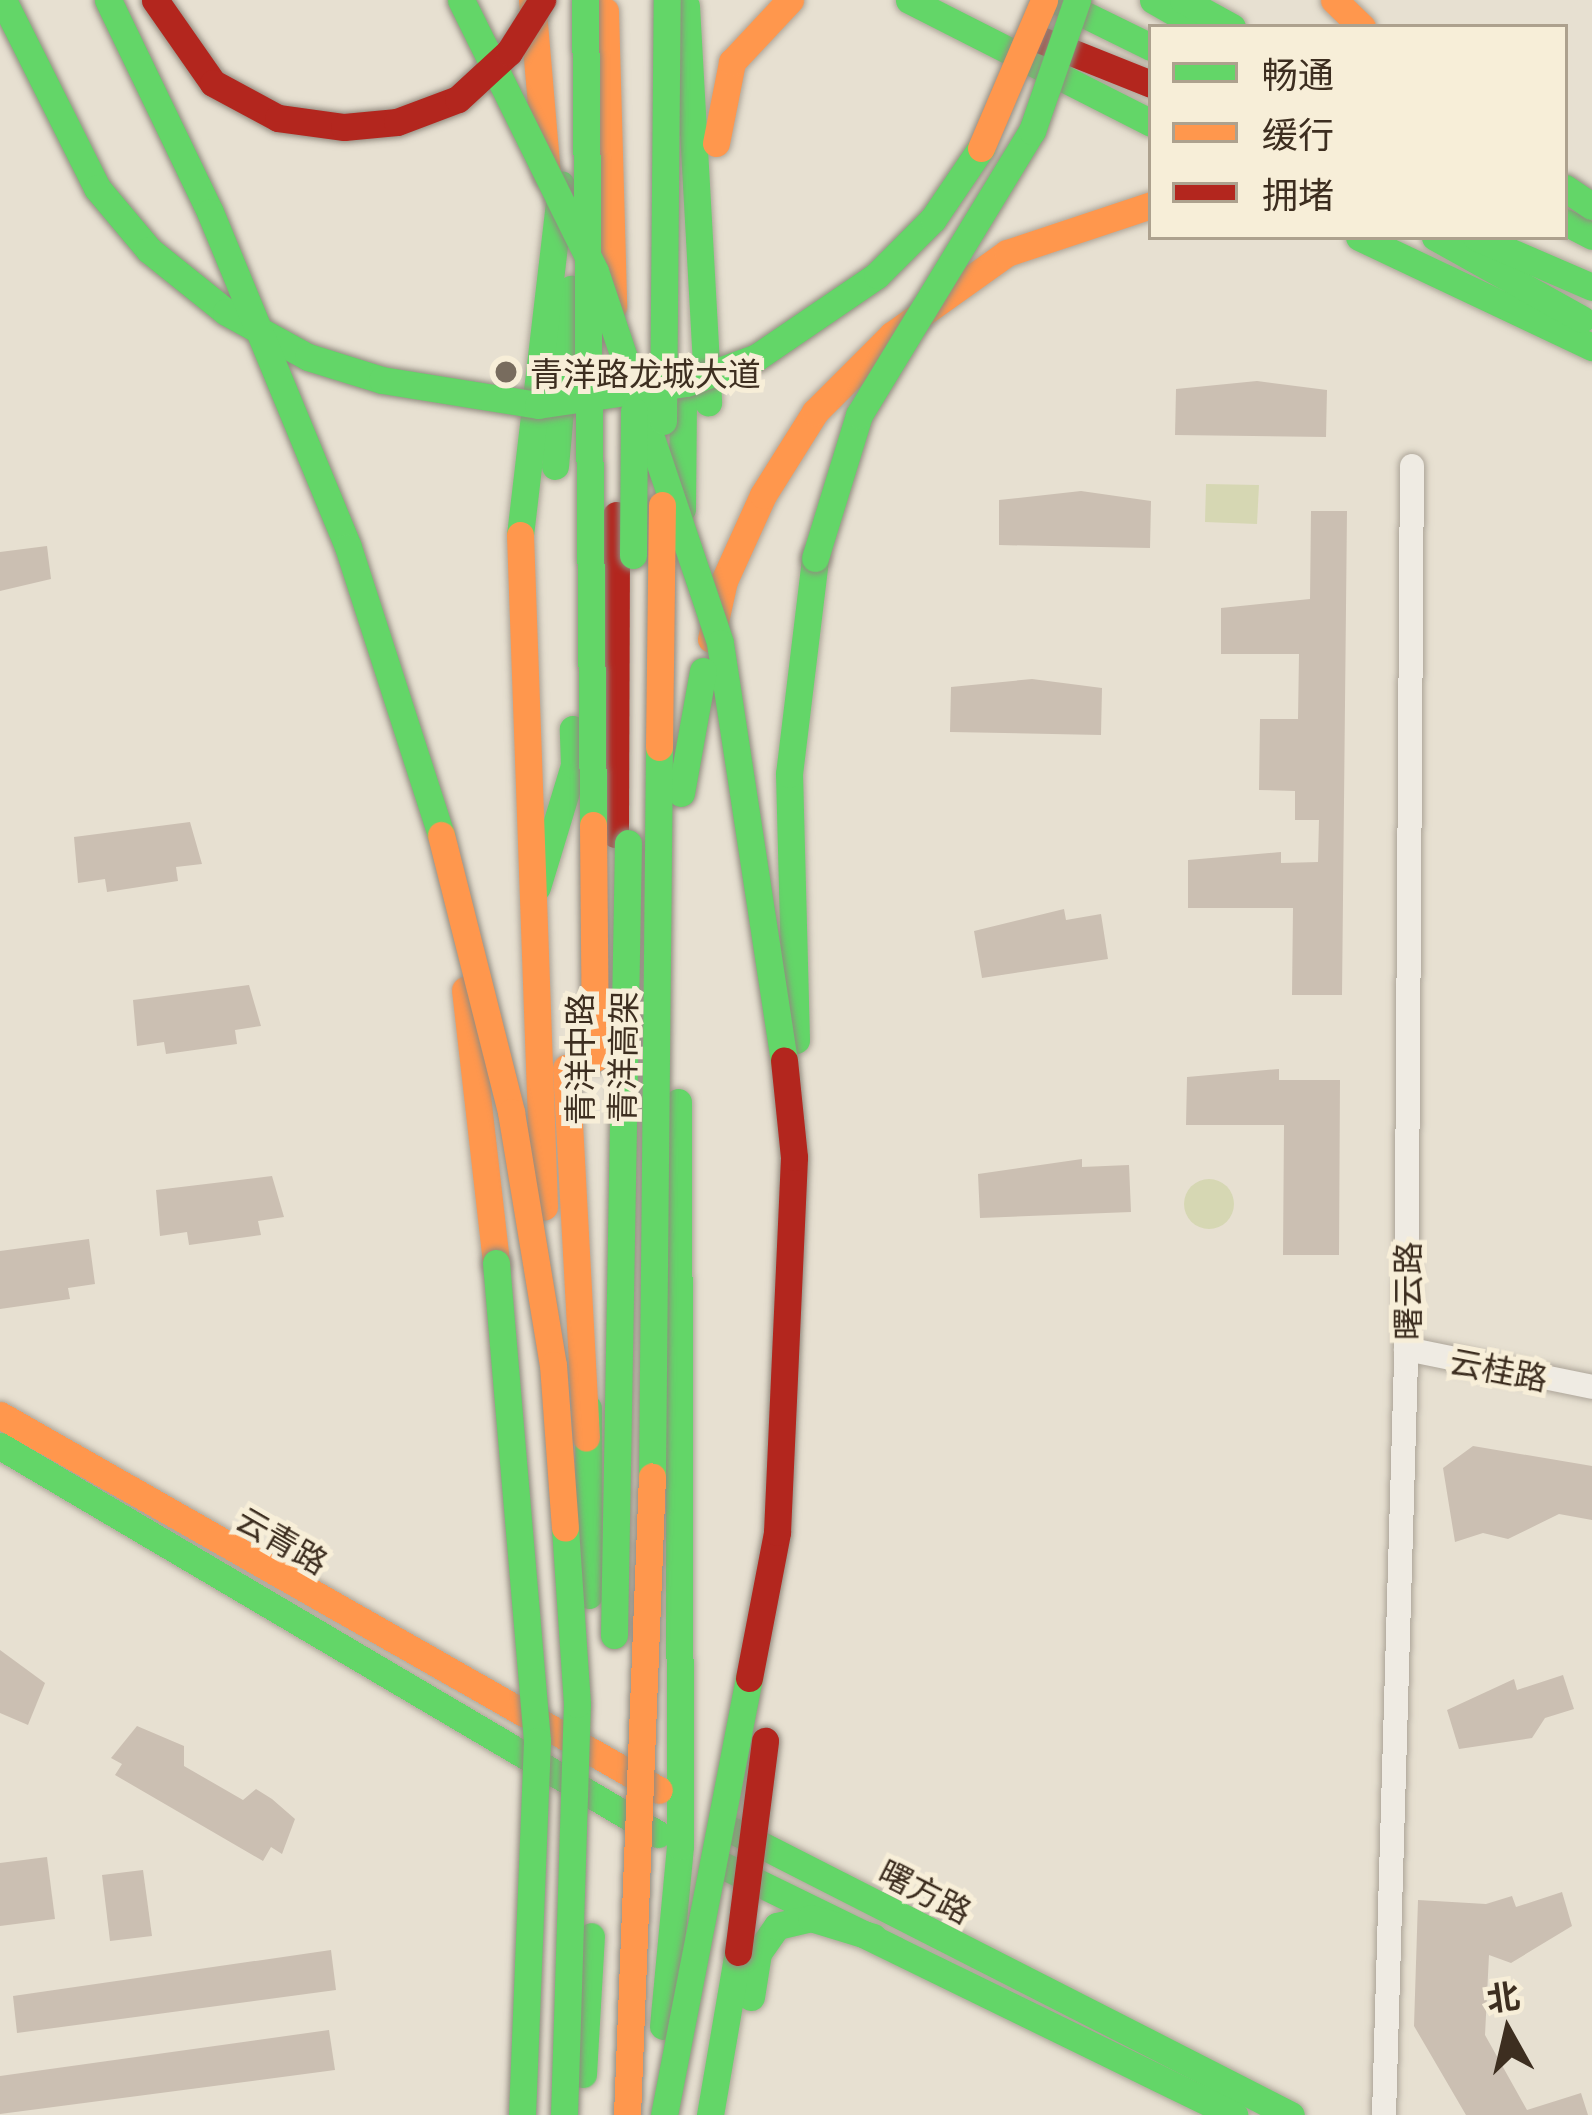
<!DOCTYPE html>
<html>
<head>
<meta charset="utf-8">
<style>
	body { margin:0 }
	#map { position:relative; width:1592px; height:2115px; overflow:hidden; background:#e7e0d1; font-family:Literata,"Noto Sans SC",serif }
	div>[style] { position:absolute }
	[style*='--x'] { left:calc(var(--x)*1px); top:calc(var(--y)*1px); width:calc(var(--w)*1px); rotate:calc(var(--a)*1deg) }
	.green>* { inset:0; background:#d6d7b3 }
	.round { border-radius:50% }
	.building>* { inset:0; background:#cbbfb2 }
	.roads { filter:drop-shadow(0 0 3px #ada599) drop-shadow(0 0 3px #ada599) }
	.street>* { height:24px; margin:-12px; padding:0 12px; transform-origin:12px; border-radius:12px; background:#efebe3 }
	.fast>* { height:27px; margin:-13.5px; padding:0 13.5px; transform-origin:13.5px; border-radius:13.5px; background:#63d668 }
	.slow>* { height:27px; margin:-13.5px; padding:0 13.5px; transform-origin:13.5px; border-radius:13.5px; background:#ff974d }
	.jam>* { height:27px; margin:-13.5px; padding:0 13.5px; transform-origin:13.5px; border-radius:13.5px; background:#b3261e }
	.bridges { filter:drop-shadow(0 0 3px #928b80) drop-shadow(0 0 3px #928b80) }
	.fast-bridge>* { height:27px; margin:-13.5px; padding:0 13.5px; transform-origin:13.5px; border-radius:13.5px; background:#63d668 }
	.slow-bridge>* { height:27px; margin:-13.5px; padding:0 13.5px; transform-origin:13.5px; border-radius:13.5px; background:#ff974d }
	.jam-bridge>* { height:27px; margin:-13.5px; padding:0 13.5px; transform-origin:13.5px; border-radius:13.5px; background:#b3261e }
	.dots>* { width:33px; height:33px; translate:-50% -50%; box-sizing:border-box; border:6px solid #f7eed8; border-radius:50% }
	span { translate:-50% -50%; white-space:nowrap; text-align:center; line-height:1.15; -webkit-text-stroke:10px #f7eed8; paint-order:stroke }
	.poi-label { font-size:33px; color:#3d2e20 }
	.left { translate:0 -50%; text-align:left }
	.street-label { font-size:33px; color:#3d2e20 }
	.legend { position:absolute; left:1148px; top:24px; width:420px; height:216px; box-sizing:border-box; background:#f7eed8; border:3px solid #ada18e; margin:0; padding:15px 21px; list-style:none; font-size:36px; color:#3d2e20 }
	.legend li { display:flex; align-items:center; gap:24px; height:60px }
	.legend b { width:60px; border:3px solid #ada18e }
	.north { position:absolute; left:1448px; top:1971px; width:120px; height:120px; -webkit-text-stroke:9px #f7eed8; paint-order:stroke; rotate:352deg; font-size:33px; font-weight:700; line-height:48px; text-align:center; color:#3d2e20 }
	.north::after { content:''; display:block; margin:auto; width:42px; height:54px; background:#3d2e20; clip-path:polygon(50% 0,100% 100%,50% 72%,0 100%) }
</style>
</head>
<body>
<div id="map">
	<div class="green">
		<div style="clip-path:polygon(1206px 484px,1259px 485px,1257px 524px,1205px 522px)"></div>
		<div class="round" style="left:1184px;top:1179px;width:50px;height:50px"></div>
	</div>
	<div class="building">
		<div style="clip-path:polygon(1257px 381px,1327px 390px,1326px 437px,1175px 435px,1176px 389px)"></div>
		<div style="clip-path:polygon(1081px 491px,1151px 501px,1150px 548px,999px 545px,999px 500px)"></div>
		<div style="clip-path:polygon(1311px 511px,1347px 511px,1342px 995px,1292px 995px,1293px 908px,1188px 908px,1188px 860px,1281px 852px,1281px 863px,1318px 862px,1319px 820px,1295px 820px,1295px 791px,1259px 790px,1260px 719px,1298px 719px,1299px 654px,1221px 654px,1221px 608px,1310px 599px)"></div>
		<div style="clip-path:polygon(47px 546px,51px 579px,0 591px,0 552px)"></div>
		<div style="clip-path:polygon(1032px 679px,1102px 688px,1101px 735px,950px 732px,951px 687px)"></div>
		<div style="clip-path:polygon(190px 822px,202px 864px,176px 867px,178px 881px,107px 892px,105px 879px,78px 883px,74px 837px)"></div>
		<div style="clip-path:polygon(1064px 909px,1066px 920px,1101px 914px,1108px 959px,982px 978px,974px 931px)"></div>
		<div style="clip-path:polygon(249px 985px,261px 1026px,235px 1030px,237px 1044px,166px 1054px,164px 1042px,137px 1046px,133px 1000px)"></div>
		<div style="clip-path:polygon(1279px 1069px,1279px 1080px,1340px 1080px,1339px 1255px,1283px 1255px,1284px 1125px,1186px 1125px,1187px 1077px)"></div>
		<div style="clip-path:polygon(1082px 1159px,1082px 1167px,1129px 1165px,1131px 1212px,980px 1218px,978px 1174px)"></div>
		<div style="clip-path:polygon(272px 1176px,284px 1217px,258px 1221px,261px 1235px,189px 1245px,187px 1232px,160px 1236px,156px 1190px)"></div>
		<div style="clip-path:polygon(89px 1239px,95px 1284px,68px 1288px,70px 1299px,0 1309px,0 1251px)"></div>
		<div style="clip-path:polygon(1473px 1446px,1592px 1466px,1592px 1520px,1559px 1514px,1508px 1539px,1483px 1533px,1455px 1542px,1443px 1468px)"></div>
		<div style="clip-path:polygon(0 1650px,45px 1683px,28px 1725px,0 1713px)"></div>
		<div style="clip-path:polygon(1563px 1675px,1574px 1709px,1545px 1718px,1532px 1738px,1459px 1749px,1447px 1710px,1514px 1679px,1517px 1690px)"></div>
		<div style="clip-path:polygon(137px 1726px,184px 1746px,184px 1766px,243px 1800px,256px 1789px,272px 1799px,295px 1819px,282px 1854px,271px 1847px,263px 1861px,115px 1775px,122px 1764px,111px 1758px)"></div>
		<div style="clip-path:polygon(47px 1857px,55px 1919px,0 1926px,0 1863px)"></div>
		<div style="clip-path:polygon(143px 1870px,152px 1936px,110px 1941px,102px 1875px)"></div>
		<div style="clip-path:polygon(1562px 1892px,1572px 1926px,1511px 1963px,1489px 1955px,1485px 2035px,1527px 2110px,1581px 2093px,1588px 2115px,1466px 2115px,1414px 2026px,1418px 1900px,1486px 1904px,1512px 1896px,1516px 1907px)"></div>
		<div style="clip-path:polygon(331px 1950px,336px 1990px,17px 2033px,13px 1996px)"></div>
		<div style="clip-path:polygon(329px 2030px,335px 2070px,0 2114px,0 2076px)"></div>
	</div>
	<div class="roads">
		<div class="street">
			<div style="--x:1406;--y:1349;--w:190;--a:11.5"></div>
			<div style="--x:1384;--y:2115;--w:756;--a:-88.33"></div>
			<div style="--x:1406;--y:1359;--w:893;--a:-89.62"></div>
		</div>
		<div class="fast">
			<div style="--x:909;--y:0;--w:271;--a:26.9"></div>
			<div style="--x:1055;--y:0;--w:107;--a:26.1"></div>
			<div style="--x:1153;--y:0;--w:54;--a:29.9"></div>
			<div style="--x:1183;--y:0;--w:56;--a:28.9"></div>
			<div style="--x:686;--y:6;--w:397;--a:86.8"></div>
			<div style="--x:1565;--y:222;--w:30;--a:27"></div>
			<div style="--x:1359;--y:237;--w:258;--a:25.3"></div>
			<div style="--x:1435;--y:237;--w:168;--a:29.2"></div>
			<div style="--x:1476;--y:237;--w:126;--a:23.3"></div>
			<div style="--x:555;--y:466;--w:178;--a:-84.8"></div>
			<div style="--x:682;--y:509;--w:127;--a:-89.5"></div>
			<div style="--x:520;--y:535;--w:353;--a:-83.3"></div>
			<div style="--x:537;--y:887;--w:127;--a:-73.1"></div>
			<div style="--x:574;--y:765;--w:36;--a:-92"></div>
			<div style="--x:796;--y:1040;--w:266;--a:-91.5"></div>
			<div style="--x:789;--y:774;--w:218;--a:-83.1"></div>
			<div style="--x:588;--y:1408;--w:187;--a:89.7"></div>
			<div style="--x:0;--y:1446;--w:764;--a:30.53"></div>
			<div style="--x:734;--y:1831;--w:625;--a:27.02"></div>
			<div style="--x:724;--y:1866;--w:568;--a:26.02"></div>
			<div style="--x:751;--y:1997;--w:45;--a:-81"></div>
			<div style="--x:758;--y:1953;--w:33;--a:-55"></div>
			<div style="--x:777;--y:1926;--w:35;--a:-13"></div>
			<div style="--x:811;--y:1918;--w:65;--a:17"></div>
			<div style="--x:663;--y:2026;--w:181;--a:-84.6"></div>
			<div style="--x:680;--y:1846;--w:744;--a:-90.15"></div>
			<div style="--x:583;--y:2074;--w:138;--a:-86.7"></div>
			<div style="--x:710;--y:2115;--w:165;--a:-80.3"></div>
		</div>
		<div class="slow">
			<div style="--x:532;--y:0;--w:175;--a:85.1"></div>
			<div style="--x:1334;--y:0;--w:39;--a:44"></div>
			<div style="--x:605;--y:11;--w:295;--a:88.4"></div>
			<div style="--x:716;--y:143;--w:83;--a:-78.8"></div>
			<div style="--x:732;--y:62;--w:85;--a:-46.9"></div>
			<div style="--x:520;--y:535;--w:672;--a:87.95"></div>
			<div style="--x:711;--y:639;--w:59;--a:-77.4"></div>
			<div style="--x:724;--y:581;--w:94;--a:-65.6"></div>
			<div style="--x:763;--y:495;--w:98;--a:-57.9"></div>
			<div style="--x:815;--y:412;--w:109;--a:-45"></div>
			<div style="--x:892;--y:335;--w:141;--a:-35.5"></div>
			<div style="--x:1007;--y:253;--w:152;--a:-18.4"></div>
			<div style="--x:465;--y:990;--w:275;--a:83.5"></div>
			<div style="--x:566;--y:1068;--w:370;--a:86.9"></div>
			<div style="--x:0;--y:1415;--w:758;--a:29.64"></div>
		</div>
		<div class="jam">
			<div style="--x:1036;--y:38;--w:124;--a:21.8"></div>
			<div style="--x:615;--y:834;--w:319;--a:-89.8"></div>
		</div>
	</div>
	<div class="bridges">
		<div class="fast-bridge">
			<div style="--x:3;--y:0;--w:210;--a:63.4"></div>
			<div style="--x:97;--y:188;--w:81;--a:50"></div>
			<div style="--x:149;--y:250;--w:99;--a:38.8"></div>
			<div style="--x:226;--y:312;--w:94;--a:28.8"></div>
			<div style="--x:308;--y:357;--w:77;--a:17.3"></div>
			<div style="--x:382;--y:380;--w:158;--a:9.1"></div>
			<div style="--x:538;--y:405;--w:150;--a:-8.5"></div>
			<div style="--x:686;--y:383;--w:76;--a:-20.1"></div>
			<div style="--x:757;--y:357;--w:145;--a:-34.3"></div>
			<div style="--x:877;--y:275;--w:79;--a:-45"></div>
			<div style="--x:933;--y:219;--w:86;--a:-55.9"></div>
			<div style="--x:108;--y:0;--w:235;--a:64.3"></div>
			<div style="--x:210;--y:212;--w:362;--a:67.6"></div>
			<div style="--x:348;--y:547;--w:303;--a:72.1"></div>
			<div style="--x:461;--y:0;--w:302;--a:63.7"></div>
			<div style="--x:595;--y:271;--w:392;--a:71.4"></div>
			<div style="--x:720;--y:643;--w:423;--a:81.3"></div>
			<div style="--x:585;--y:0;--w:825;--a:89.44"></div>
			<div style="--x:1565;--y:188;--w:32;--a:34"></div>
			<div style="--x:663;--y:421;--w:421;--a:-89.5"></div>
			<div style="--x:633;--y:555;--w:144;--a:-89.6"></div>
			<div style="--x:815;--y:558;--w:150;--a:-72.9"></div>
			<div style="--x:859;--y:415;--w:333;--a:-58.7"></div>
			<div style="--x:1032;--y:131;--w:139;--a:-71"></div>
			<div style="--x:681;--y:793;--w:124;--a:-79.8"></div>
			<div style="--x:496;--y:1263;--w:480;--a:85.1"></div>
			<div style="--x:537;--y:1741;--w:374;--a:92.3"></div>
			<div style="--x:652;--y:1476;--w:729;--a:-89.45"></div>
			<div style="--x:614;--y:1635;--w:792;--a:-88.99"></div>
			<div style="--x:564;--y:2115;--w:411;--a:-88.2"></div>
			<div style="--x:577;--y:1704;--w:176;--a:-93.9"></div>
			<div style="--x:664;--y:2115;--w:445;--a:-79"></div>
		</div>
		<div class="slow-bridge">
			<div style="--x:981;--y:148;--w:161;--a:-66.9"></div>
			<div style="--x:659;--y:747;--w:242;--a:-89.3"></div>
			<div style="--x:593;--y:825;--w:233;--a:89.5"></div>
			<div style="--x:441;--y:835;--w:286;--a:75.8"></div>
			<div style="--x:511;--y:1112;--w:256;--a:80.6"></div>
			<div style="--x:553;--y:1365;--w:163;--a:85.8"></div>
			<div style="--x:627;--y:2115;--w:639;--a:-87.76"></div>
		</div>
		<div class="jam-bridge">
			<div style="--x:155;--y:0;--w:101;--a:55.1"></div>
			<div style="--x:213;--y:83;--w:74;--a:28.3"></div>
			<div style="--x:278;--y:118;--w:67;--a:7.8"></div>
			<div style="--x:344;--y:127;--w:53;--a:-5.4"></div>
			<div style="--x:397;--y:122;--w:65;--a:-20.7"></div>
			<div style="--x:458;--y:99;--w:69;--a:-42.7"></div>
			<div style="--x:509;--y:52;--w:62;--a:-57.6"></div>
			<div style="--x:749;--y:1678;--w:149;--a:-79.1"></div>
			<div style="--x:777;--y:1532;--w:375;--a:-87.4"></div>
			<div style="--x:794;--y:1157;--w:97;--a:-95.9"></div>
			<div style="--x:738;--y:1952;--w:213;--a:-82.7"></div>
		</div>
	</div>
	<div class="dots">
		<div style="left:506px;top:372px;background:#786c5e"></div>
	</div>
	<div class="poi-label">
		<span class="left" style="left:530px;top:372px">青洋路龙城大道</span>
	</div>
	<div class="street-label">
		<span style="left:621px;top:1057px;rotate:-89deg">青洋高架</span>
		<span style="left:578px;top:1059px;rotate:-90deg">青洋中路</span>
		<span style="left:1406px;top:1291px;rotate:-90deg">曙云路</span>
		<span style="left:1499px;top:1368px;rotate:11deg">云桂路</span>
		<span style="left:283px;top:1539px;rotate:30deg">云青路</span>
		<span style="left:926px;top:1890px;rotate:27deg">曙方路</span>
	</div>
	<ul class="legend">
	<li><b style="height:15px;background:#63d668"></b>畅通</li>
	<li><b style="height:15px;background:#ff974d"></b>缓行</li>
	<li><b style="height:15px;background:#b3261e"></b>拥堵</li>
	</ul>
	<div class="north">北</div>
</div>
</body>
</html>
